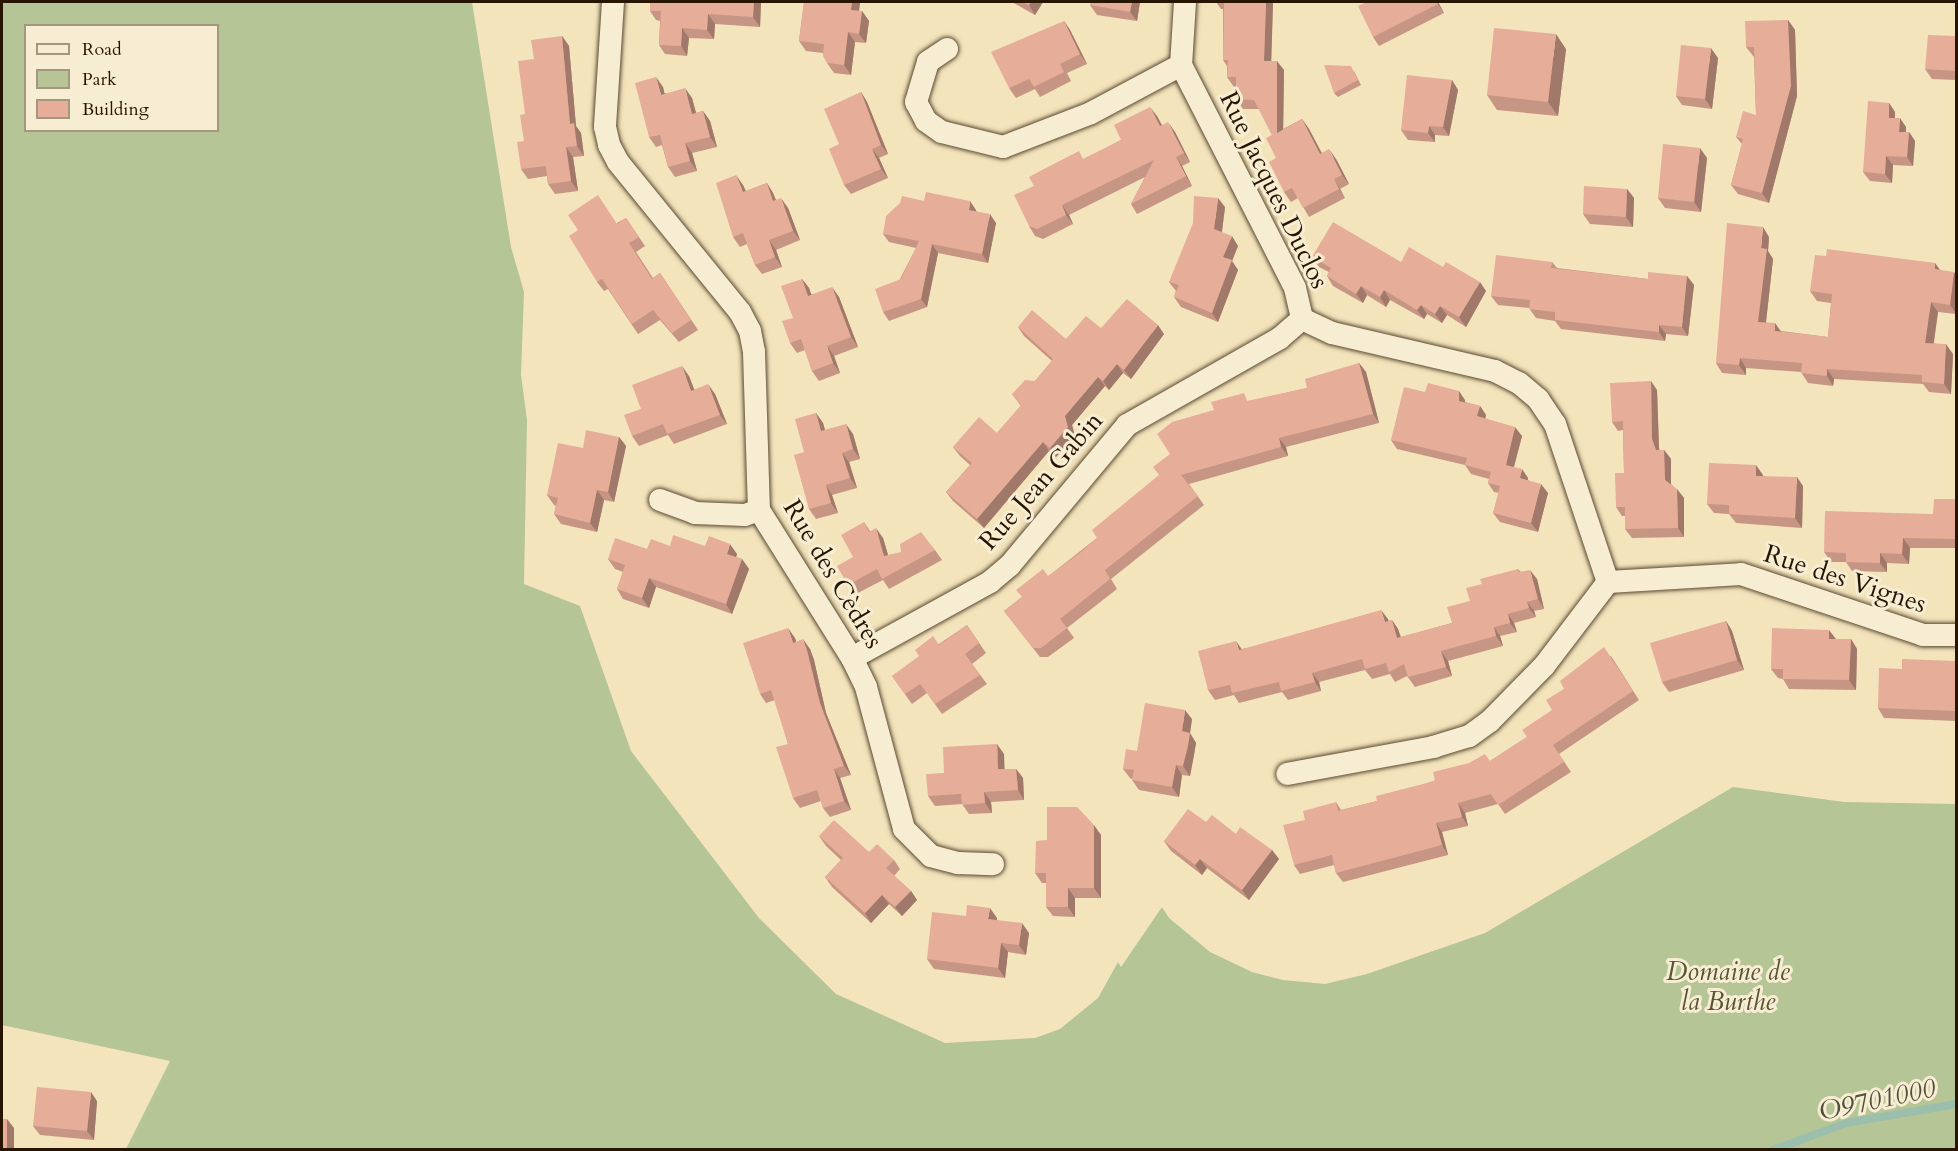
<!DOCTYPE html>
<html>
<head>
<meta charset="utf-8">
<style>
	body { margin:0 }
	#map { position:relative; width:1958px; height:1151px; overflow:hidden; background:#f3e4bc; font-family:Cardo,serif }
	div>[style] { position:absolute }
	[style*='--x'] { left:calc(var(--x)*1px); top:calc(var(--y)*1px); width:calc(var(--w)*1px); rotate:calc(var(--a)*1deg) }
	.green>* { inset:0; background:#b5c595 }
	.stream>* { height:8px; margin:-4px; padding:0 4px; transform-origin:4px; border-radius:4px; background:#9cbfad }
	.roads { filter:drop-shadow(0 0 2px #5b4930) drop-shadow(0 0 2px #5b4930) }
	.minor>* { height:22px; margin:-11px; padding:0 11px; transform-origin:11px; border-radius:11px; background:#f7edd3 }
	.wall>* { inset:0; background:#c69584 }
	.shaded-wall>* { inset:0; background:#a1796b }
	.building>* { inset:0; background:#e6ad99 }
	span { translate:-50% -50%; white-space:nowrap; text-align:center; line-height:1.15; -webkit-text-stroke:6px #f7edd3; paint-order:stroke }
	.street-label { font-size:26px; color:#281501 }
	.park-label { font-size:26px; color:#595335; font-style:italic }
	.water-label { font-size:27px; color:#51503d; font-style:italic }
	.frame { position:absolute; inset:0; border:3px solid #281501; pointer-events:none }
	.legend { position:absolute; left:24px; top:24px; width:195px; height:108px; box-sizing:border-box; background:#f7edd3; border:2px solid #a4977f; margin:0; padding:8px 10px; list-style:none; font-size:18px; color:#281501 }
	.legend li { display:flex; align-items:center; gap:12px; height:30px }
	.legend b { width:30px; border:2px solid #a4977f }
</style>
</head>
<body>
<div id="map">
	<div class="green">
		<div style="clip-path:polygon(evenodd,2px 2px,472px 2px,511px 247px,524px 292px,521px 375px,527px 420px,524px 584px,580px 606px,631px 751px,759px 918px,836px 994px,945px 1043px,1035px 1038px,1060px 1029px,1098px 998px,1118px 962px,1121px 967px,1162px 907px,1169px 918px,1210px 952px,1252px 972px,1283px 980px,1325px 984px,1367px 974px,1485px 933px,1733px 787px,1844px 802px,1956px 804px,1956px 1149px,126px 1149px,170px 1061px,2px 1025px,2px 2px,26px 26px,218px 26px,218px 130px,26px 130px,26px 26px)"></div>
	</div>
	<div class="stream">
		<div style="--x:1773;--y:1150;--w:78;--a:-20.3"></div>
		<div style="--x:1846;--y:1123;--w:112;--a:-9.8"></div>
	</div>
	<div class="roads">
		<div class="minor">
			<div style="--x:613;--y:2;--w:125;--a:93.7"></div>
			<div style="--x:605;--y:127;--w:18;--a:77"></div>
			<div style="--x:609;--y:145;--w:19;--a:62"></div>
			<div style="--x:618;--y:162;--w:193;--a:50.9"></div>
			<div style="--x:740;--y:312;--w:21;--a:62"></div>
			<div style="--x:750;--y:331;--w:21;--a:79"></div>
			<div style="--x:754;--y:352;--w:158;--a:88.2"></div>
			<div style="--x:759;--y:510;--w:175;--a:57.9"></div>
			<div style="--x:852;--y:658;--w:32;--a:64"></div>
			<div style="--x:866;--y:687;--w:147;--a:75"></div>
			<div style="--x:904;--y:829;--w:38;--a:45"></div>
			<div style="--x:931;--y:856;--w:28;--a:15"></div>
			<div style="--x:958;--y:863;--w:35;--a:2"></div>
			<div style="--x:1185;--y:2;--w:63;--a:93.6"></div>
			<div style="--x:1181;--y:65;--w:250;--a:62.9"></div>
			<div style="--x:1295;--y:288;--w:32;--a:77"></div>
			<div style="--x:1302;--y:319;--w:33;--a:25"></div>
			<div style="--x:1332;--y:333;--w:167;--a:13.1"></div>
			<div style="--x:1495;--y:371;--w:27;--a:27"></div>
			<div style="--x:1519;--y:383;--w:25;--a:40"></div>
			<div style="--x:1538;--y:399;--w:30;--a:56"></div>
			<div style="--x:1555;--y:424;--w:167;--a:71.5"></div>
			<div style="--x:1608;--y:582;--w:106;--a:127.3"></div>
			<div style="--x:1544;--y:666;--w:77;--a:134.5"></div>
			<div style="--x:1490;--y:721;--w:26;--a:144"></div>
			<div style="--x:1469;--y:736;--w:37;--a:163"></div>
			<div style="--x:1434;--y:747;--w:149;--a:169.6"></div>
			<div style="--x:947;--y:49;--w:23;--a:146"></div>
			<div style="--x:928;--y:62;--w:42;--a:106.7"></div>
			<div style="--x:916;--y:102;--w:21;--a:62"></div>
			<div style="--x:926;--y:121;--w:19;--a:35"></div>
			<div style="--x:942;--y:132;--w:63;--a:13.8"></div>
			<div style="--x:1003;--y:147;--w:94;--a:-21.1"></div>
			<div style="--x:1091;--y:113;--w:102;--a:-28.1"></div>
			<div style="--x:660;--y:500;--w:37;--a:20"></div>
			<div style="--x:695;--y:513;--w:50;--a:2.3"></div>
			<div style="--x:745;--y:515;--w:15;--a:-20"></div>
			<div style="--x:1608;--y:582;--w:133;--a:-3.4"></div>
			<div style="--x:1741;--y:574;--w:192;--a:18.5"></div>
			<div style="--x:1923;--y:635;--w:33;--a:0"></div>
			<div style="--x:852;--y:658;--w:158;--a:-28.8"></div>
			<div style="--x:990;--y:582;--w:26;--a:-40"></div>
			<div style="--x:1010;--y:565;--w:182;--a:-50.1"></div>
			<div style="--x:1127;--y:425;--w:176;--a:-29.6"></div>
			<div style="--x:1280;--y:338;--w:29;--a:-41"></div>
		</div>
	</div>
	<div class="wall">
		<div style="clip-path:polygon(761px 2px,760px 27px,715px 24px,714px 39px,689px 38px,687px 56px,665px 54px,659px 45px,660px 21px,656px 20px,650px 11px)"></div>
		<div style="clip-path:polygon(804px 2px,860px 2px,859px 11px,862px 11px,869px 21px,866px 43px,855px 42px,851px 75px,834px 73px,827px 63px,823px 53px,806px 51px,799px 41px)"></div>
		<div style="clip-path:polygon(1012px 2px,1043px 2px,1035px 15px)"></div>
		<div style="clip-path:polygon(1140px 2px,1137px 21px,1097px 15px,1090px 5px)"></div>
		<div style="clip-path:polygon(1216px 2px,1273px 2px,1271px 61px,1284px 70px,1283px 129px,1302px 119px,1309px 129px,1322px 153px,1336px 159px,1349px 184px,1340px 189px,1345px 198px,1309px 217px,1298px 198px,1291px 202px,1284px 192px,1272px 135px,1259px 109px,1243px 109px,1236px 99px,1236px 87px,1234px 87px,1227px 77px,1227px 66px,1223px 60px,1223px 9px,1221px 9px)"></div>
		<div style="clip-path:polygon(1367px 2px,1438px 2px,1444px 13px,1379px 46px,1373px 37px)"></div>
		<div style="clip-path:polygon(1788px 20px,1795px 30px,1797px 96px,1769px 203px,1738px 194px,1731px 185px,1742px 144px,1736px 137px,1756px 115px,1754px 57px,1746px 47px)"></div>
		<div style="clip-path:polygon(1064px 21px,1070px 30px,1087px 64px,1067px 73px,1071px 81px,1040px 97px,1035px 89px,1016px 98px,1009px 88px)"></div>
		<div style="clip-path:polygon(562px 36px,569px 46px,576px 126px,581px 133px,584px 156px,573px 157px,578px 191px,555px 194px,548px 184px,547px 176px,528px 179px,521px 169px,524px 141px,525px 114px,534px 59px)"></div>
		<div style="clip-path:polygon(1956px 36px,1956px 80px,1932px 79px,1925px 69px)"></div>
		<div style="clip-path:polygon(1566px 49px,1558px 116px,1497px 110px,1487px 95px)"></div>
		<div style="clip-path:polygon(1718px 58px,1712px 109px,1682px 105px,1676px 96px)"></div>
		<div style="clip-path:polygon(1354px 71px,1361px 85px,1338px 97px,1334px 93px)"></div>
		<div style="clip-path:polygon(1452px 80px,1458px 90px,1449px 136px,1435px 135px,1435px 142px,1408px 140px,1401px 130px)"></div>
		<div style="clip-path:polygon(663px 87px,664px 93px,692px 98px,696px 113px,703px 111px,710px 121px,717px 147px,692px 153px,697px 171px,675px 177px,668px 167px,662px 145px,656px 147px,649px 137px)"></div>
		<div style="clip-path:polygon(861px 92px,867px 102px,888px 154px,879px 158px,888px 178px,851px 194px,844px 185px,839px 144px)"></div>
		<div style="clip-path:polygon(1889px 103px,1895px 112px,1895px 118px,1906px 127px,1906px 132px,1909px 132px,1915px 141px,1913px 166px,1893px 165px,1892px 183px,1870px 181px,1863px 172px)"></div>
		<div style="clip-path:polygon(1157px 116px,1162px 125px,1175px 132px,1190px 162px,1182px 166px,1192px 186px,1137px 214px,1131px 204px,1145px 177px,1069px 215px,1073px 224px,1043px 239px,1035px 236px,1029px 226px,1034px 186px,1121px 140px)"></div>
		<div style="clip-path:polygon(1707px 158px,1701px 212px,1665px 208px,1658px 198px)"></div>
		<div style="clip-path:polygon(767px 183px,773px 193px,776px 200px,788px 208px,800px 240px,776px 250px,782px 267px,762px 274px,755px 265px,747px 244px,740px 247px,733px 237px,743px 185px,746px 191px)"></div>
		<div style="clip-path:polygon(1627px 189px,1634px 198px,1633px 227px,1590px 224px,1583px 214px)"></div>
		<div style="clip-path:polygon(924px 201px,976px 210px,976px 211px,996px 223px,988px 263px,938px 253px,927px 307px,889px 321px,883px 312px,916px 248px,889px 242px,883px 234px)"></div>
		<div style="clip-path:polygon(1225px 207px,1222px 232px,1238px 246px,1232px 261px,1238px 270px,1218px 322px,1181px 307px,1174px 297px,1176px 291px,1169px 282px)"></div>
		<div style="clip-path:polygon(626px 218px,645px 246px,636px 252px,653px 278px,660px 273px,698px 330px,679px 342px,660px 320px,638px 334px,608px 289px,604px 291px,597px 282px,617px 223px)"></div>
		<div style="clip-path:polygon(1769px 237px,1768px 251px,1773px 259px,1766px 322px,1781px 331px,1828px 337px,1831px 303px,1817px 301px,1810px 291px,1826px 256px,1935px 263px,1940px 270px,1956px 275px,1956px 314px,1938px 312px,1934px 343px,1953px 354px,1951px 394px,1929px 392px,1923px 384px,1834px 379px,1833px 386px,1808px 383px,1801px 372px,1746px 368px,1746px 375px,1722px 373px,1716px 363px)"></div>
		<div style="clip-path:polygon(1312px 257px,1401px 262px,1486px 291px,1466px 327px,1447px 315px,1442px 323px,1427px 314px,1424px 319px,1390px 300px,1386px 307px,1367px 295px,1363px 303px,1333px 286px,1327px 276px,1329px 272px,1319px 267px)"></div>
		<div style="clip-path:polygon(1552px 262px,1557px 268px,1648px 279px,1687px 276px,1694px 285px,1688px 336px,1666px 334px,1665px 341px,1561px 329px,1555px 321px,1536px 318px,1529px 308px,1498px 305px,1491px 296px)"></div>
		<div style="clip-path:polygon(802px 279px,809px 288px,811px 294px,839px 297px,858px 347px,834px 356px,840px 373px,819px 381px,812px 371px,805px 350px,797px 353px,790px 343px,793px 318px)"></div>
		<div style="clip-path:polygon(1018px 327px,1066px 339px,1101px 328px,1164px 334px,1131px 379px,1123px 373px,1109px 390px,1105px 386px,1072px 425px,1075px 436px,1056px 457px,1049px 451px,984px 528px,953px 501px,946px 492px,970px 465px,960px 456px,953px 447px,997px 433px,1021px 406px,1012px 394px,1035px 381px,1052px 361px,1024px 336px)"></div>
		<div style="clip-path:polygon(1359px 363px,1366px 372px,1379px 423px,1286px 447px,1288px 456px,1189px 484px,1204px 505px,1111px 579px,1117px 589px,1067px 628px,1074px 638px,1048px 657px,1040px 657px,1004px 611px,1097px 538px,1250px 401px,1307px 388px)"></div>
		<div style="clip-path:polygon(689px 376px,694px 389px,715px 394px,727px 424px,674px 444px,668px 435px,639px 446px,632px 436px,641px 409px)"></div>
		<div style="clip-path:polygon(1657px 390px,1659px 448px,1659px 450px,1664px 450px,1671px 459px,1671px 484px,1684px 498px,1684px 537px,1632px 538px,1625px 529px,1625px 516px,1622px 516px,1616px 507px,1624px 473px,1623px 430px,1618px 431px,1612px 422px)"></div>
		<div style="clip-path:polygon(1425px 392px,1465px 400px,1465px 402px,1480px 406px,1486px 415px,1485px 418px,1522px 436px,1514px 467px,1528px 478px,1528px 480px,1548px 493px,1538px 532px,1500px 522px,1493px 513px,1499px 493px,1494px 492px,1488px 483px,1489px 479px,1471px 474px,1465px 465px,1397px 449px,1391px 440px)"></div>
		<div style="clip-path:polygon(816px 413px,823px 423px,825px 430px,853px 434px,860px 459px,849px 462px,857px 488px,832px 495px,838px 513px,816px 519px,809px 509px,804px 452px)"></div>
		<div style="clip-path:polygon(619px 437px,626px 446px,614px 502px,604px 500px,597px 532px,561px 524px,554px 514px,556px 506px,554px 505px,547px 495px,583px 448px)"></div>
		<div style="clip-path:polygon(1763px 475px,1763px 476px,1803px 486px,1802px 528px,1736px 523px,1729px 514px,1714px 513px,1707px 504px)"></div>
		<div style="clip-path:polygon(1956px 499px,1956px 548px,1910px 548px,1909px 564px,1887px 563px,1887px 572px,1852px 571px,1846px 562px,1831px 562px,1824px 552px,1933px 514px)"></div>
		<div style="clip-path:polygon(864px 522px,870px 531px,883px 538px,888px 555px,935px 550px,942px 560px,889px 589px,883px 580px,854px 595px,848px 585px,853px 557px)"></div>
		<div style="clip-path:polygon(670px 546px,705px 546px,737px 554px,736px 557px,742px 559px,749px 569px,732px 614px,656px 587px,649px 608px,623px 599px,617px 589px,623px 572px,615px 569px,608px 559px,647px 549px)"></div>
		<div style="clip-path:polygon(1518px 569px,1521px 572px,1537px 579px,1544px 609px,1534px 611px,1536px 617px,1514px 623px,1517px 632px,1500px 636px,1503px 646px,1448px 661px,1452px 676px,1415px 687px,1407px 676px,1395px 682px,1390px 674px,1372px 679px,1365px 670px,1319px 682px,1321px 691px,1288px 700px,1282px 692px,1239px 703px,1234px 695px,1215px 700px,1208px 690px,1242px 649px,1388px 619px,1388px 621px,1392px 620px,1398px 629px,1401px 637px,1452px 623px,1470px 601px,1482px 584px)"></div>
		<div style="clip-path:polygon(1726px 621px,1732px 631px,1744px 670px,1669px 692px,1662px 682px)"></div>
		<div style="clip-path:polygon(967px 625px,986px 653px,972px 664px,987px 684px,942px 714px,927px 693px,912px 704px,892px 676px)"></div>
		<div style="clip-path:polygon(795px 638px,796px 642px,810px 649px,814px 660px,826px 713px,851px 775px,840px 778px,851px 810px,830px 817px,823px 808px,821px 801px,800px 808px,793px 798px,788px 744px,775px 700px,766px 703px,760px 694px)"></div>
		<div style="clip-path:polygon(1836px 639px,1851px 639px,1857px 649px,1856px 690px,1789px 689px,1783px 679px,1778px 678px,1771px 669px)"></div>
		<div style="clip-path:polygon(1611px 656px,1639px 700px,1559px 754px,1571px 772px,1505px 814px,1498px 804px,1465px 813px,1468px 826px,1442px 832px,1448px 855px,1343px 882px,1336px 873px,1334px 865px,1300px 874px,1294px 865px,1336px 802px,1341px 810px,1377px 801px,1490px 761px,1527px 737px,1552px 710px,1564px 689px)"></div>
		<div style="clip-path:polygon(1956px 661px,1956px 721px,1884px 718px,1878px 708px)"></div>
		<div style="clip-path:polygon(1192px 719px,1190px 733px,1196px 743px,1194px 756px,1190px 776px,1182px 775px,1179px 797px,1139px 790px,1132px 780px,1132px 779px,1130px 778px,1123px 769px,1137px 751px)"></div>
		<div style="clip-path:polygon(1004px 754px,1004px 769px,1016px 769px,1023px 778px,1024px 800px,991px 802px,992px 813px,969px 814px,962px 804px,935px 806px,928px 796px,944px 773px)"></div>
		<div style="clip-path:polygon(1206px 822px,1236px 834px,1272px 850px,1279px 859px,1249px 900px,1207px 868px,1202px 875px,1171px 851px,1164px 841px)"></div>
		<div style="clip-path:polygon(1101px 835px,1101px 898px,1075px 898px,1075px 917px,1053px 916px,1046px 907px,1046px 883px,1042px 883px,1035px 873px,1047px 840px)"></div>
		<div style="clip-path:polygon(819px 836px,894px 860px,900px 869px,894px 876px,911px 891px,917px 900px,902px 916px,889px 904px,871px 923px,832px 887px,825px 877px,841px 860px,826px 846px)"></div>
		<div style="clip-path:polygon(966px 916px,997px 918px,997px 920px,1029px 933px,1026px 955px,1008px 952px,1005px 978px,934px 969px,927px 959px)"></div>
		<div style="clip-path:polygon(97px 1101px,94px 1140px,40px 1135px,33px 1126px)"></div>
	</div>
	<div class="shaded-wall">
		<div style="clip-path:polygon(754px 2px,761px 2px,760px 27px,753px 17px)"></div>
		<div style="clip-path:polygon(852px 2px,860px 2px,858px 19px,851px 10px)"></div>
		<div style="clip-path:polygon(1031px 2px,1043px 2px,1035px 15px,1029px 5px)"></div>
		<div style="clip-path:polygon(1132px 2px,1140px 2px,1137px 21px,1130px 12px)"></div>
		<div style="clip-path:polygon(1266px 2px,1273px 2px,1271px 70px,1264px 61px)"></div>
		<div style="clip-path:polygon(1436px 2px,1438px 2px,1444px 13px,1438px 4px)"></div>
		<div style="clip-path:polygon(862px 11px,869px 21px,866px 43px,859px 34px)"></div>
		<div style="clip-path:polygon(708px 14px,715px 24px,714px 39px,707px 30px)"></div>
		<div style="clip-path:polygon(1788px 20px,1795px 30px,1797px 96px,1769px 203px,1762px 193px)"></div>
		<div style="clip-path:polygon(1064px 21px,1070px 30px,1087px 64px,1080px 54px)"></div>
		<div style="clip-path:polygon(682px 28px,689px 38px,687px 56px,681px 46px)"></div>
		<div style="clip-path:polygon(848px 32px,855px 42px,851px 75px,844px 65px)"></div>
		<div style="clip-path:polygon(1556px 34px,1566px 49px,1558px 116px,1548px 102px)"></div>
		<div style="clip-path:polygon(562px 36px,569px 46px,576px 126px,581px 133px,584px 156px,577px 146px,570px 124px)"></div>
		<div style="clip-path:polygon(1711px 48px,1718px 58px,1712px 109px,1705px 99px)"></div>
		<div style="clip-path:polygon(1277px 61px,1284px 70px,1283px 142px,1277px 133px)"></div>
		<div style="clip-path:polygon(656px 77px,663px 87px,667px 104px,661px 95px)"></div>
		<div style="clip-path:polygon(1452px 80px,1458px 90px,1449px 136px,1443px 127px)"></div>
		<div style="clip-path:polygon(685px 88px,692px 98px,699px 124px,692px 114px)"></div>
		<div style="clip-path:polygon(861px 92px,867px 102px,888px 154px,881px 145px)"></div>
		<div style="clip-path:polygon(1889px 103px,1895px 112px,1895px 127px,1889px 118px)"></div>
		<div style="clip-path:polygon(1150px 107px,1157px 116px,1167px 136px,1160px 126px)"></div>
		<div style="clip-path:polygon(703px 111px,710px 121px,717px 147px,710px 137px)"></div>
		<div style="clip-path:polygon(1900px 118px,1906px 127px,1905px 141px,1899px 132px)"></div>
		<div style="clip-path:polygon(1302px 119px,1309px 129px,1327px 164px,1320px 154px)"></div>
		<div style="clip-path:polygon(1168px 122px,1175px 132px,1190px 162px,1184px 153px)"></div>
		<div style="clip-path:polygon(1429px 126px,1435px 135px,1435px 142px,1428px 133px)"></div>
		<div style="clip-path:polygon(1909px 132px,1915px 141px,1913px 166px,1907px 157px)"></div>
		<div style="clip-path:polygon(685px 143px,692px 153px,697px 171px,690px 161px)"></div>
		<div style="clip-path:polygon(566px 147px,573px 157px,578px 191px,571px 181px)"></div>
		<div style="clip-path:polygon(1700px 148px,1707px 158px,1701px 212px,1694px 202px)"></div>
		<div style="clip-path:polygon(872px 149px,879px 158px,888px 178px,881px 169px)"></div>
		<div style="clip-path:polygon(1329px 149px,1336px 159px,1349px 184px,1342px 175px)"></div>
		<div style="clip-path:polygon(1886px 156px,1893px 165px,1892px 183px,1885px 174px)"></div>
		<div style="clip-path:polygon(1176px 157px,1182px 166px,1192px 186px,1186px 176px)"></div>
		<div style="clip-path:polygon(736px 175px,743px 185px,750px 202px,743px 192px)"></div>
		<div style="clip-path:polygon(1334px 179px,1340px 189px,1345px 198px,1339px 189px)"></div>
		<div style="clip-path:polygon(767px 183px,773px 193px,780px 211px,773px 201px)"></div>
		<div style="clip-path:polygon(1627px 189px,1634px 198px,1633px 227px,1626px 217px)"></div>
		<div style="clip-path:polygon(781px 198px,788px 208px,800px 240px,793px 231px)"></div>
		<div style="clip-path:polygon(1218px 198px,1225px 207px,1221px 238px,1214px 229px)"></div>
		<div style="clip-path:polygon(970px 201px,976px 210px,975px 219px,969px 210px)"></div>
		<div style="clip-path:polygon(1062px 205px,1069px 215px,1073px 224px,1066px 215px)"></div>
		<div style="clip-path:polygon(990px 214px,996px 223px,988px 263px,982px 254px)"></div>
		<div style="clip-path:polygon(1763px 227px,1769px 237px,1768px 251px,1773px 259px,1765px 331px,1758px 322px,1761px 248px)"></div>
		<div style="clip-path:polygon(1232px 236px,1238px 246px,1232px 261px,1238px 270px,1218px 322px,1212px 313px,1223px 257px)"></div>
		<div style="clip-path:polygon(769px 240px,776px 250px,782px 267px,775px 257px)"></div>
		<div style="clip-path:polygon(932px 244px,938px 253px,927px 307px,921px 299px)"></div>
		<div style="clip-path:polygon(1935px 263px,1942px 273px,1935px 269px)"></div>
		<div style="clip-path:polygon(1954px 272px,1956px 275px,1956px 313px,1950px 305px)"></div>
		<div style="clip-path:polygon(1687px 276px,1694px 285px,1688px 336px,1682px 327px)"></div>
		<div style="clip-path:polygon(802px 279px,809px 288px,815px 305px,808px 296px)"></div>
		<div style="clip-path:polygon(1480px 282px,1486px 291px,1466px 327px,1459px 317px)"></div>
		<div style="clip-path:polygon(1361px 286px,1367px 295px,1363px 303px,1356px 294px)"></div>
		<div style="clip-path:polygon(832px 287px,839px 297px,858px 347px,851px 337px)"></div>
		<div style="clip-path:polygon(1384px 290px,1390px 300px,1386px 307px,1380px 297px)"></div>
		<div style="clip-path:polygon(1931px 302px,1938px 312px,1932px 353px,1925px 343px)"></div>
		<div style="clip-path:polygon(1421px 305px,1427px 314px,1424px 319px,1417px 310px)"></div>
		<div style="clip-path:polygon(1440px 306px,1447px 315px,1442px 323px,1435px 314px)"></div>
		<div style="clip-path:polygon(1775px 323px,1782px 333px,1775px 331px)"></div>
		<div style="clip-path:polygon(1158px 325px,1164px 334px,1131px 379px,1124px 370px)"></div>
		<div style="clip-path:polygon(1659px 325px,1666px 334px,1665px 341px,1659px 332px)"></div>
		<div style="clip-path:polygon(1946px 344px,1953px 354px,1951px 394px,1944px 384px)"></div>
		<div style="clip-path:polygon(827px 346px,834px 356px,840px 373px,833px 363px)"></div>
		<div style="clip-path:polygon(1740px 358px,1746px 368px,1746px 375px,1739px 365px)"></div>
		<div style="clip-path:polygon(1359px 363px,1366px 372px,1379px 423px,1373px 414px)"></div>
		<div style="clip-path:polygon(1117px 364px,1123px 373px,1109px 390px,1103px 381px)"></div>
		<div style="clip-path:polygon(682px 366px,689px 376px,698px 400px,691px 391px)"></div>
		<div style="clip-path:polygon(1827px 369px,1834px 379px,1833px 386px,1827px 376px)"></div>
		<div style="clip-path:polygon(1098px 377px,1105px 386px,1072px 425px,1075px 436px,1056px 457px,1050px 448px,1065px 416px)"></div>
		<div style="clip-path:polygon(1651px 381px,1657px 390px,1659px 448px,1662px 459px,1656px 450px,1652px 439px)"></div>
		<div style="clip-path:polygon(708px 384px,715px 394px,727px 424px,720px 415px)"></div>
		<div style="clip-path:polygon(1459px 391px,1465px 400px,1465px 410px,1459px 401px)"></div>
		<div style="clip-path:polygon(1480px 406px,1486px 415px,1484px 425px,1477px 416px)"></div>
		<div style="clip-path:polygon(816px 413px,823px 423px,828px 441px,821px 431px)"></div>
		<div style="clip-path:polygon(846px 424px,853px 434px,860px 459px,853px 449px)"></div>
		<div style="clip-path:polygon(1515px 427px,1522px 436px,1512px 474px,1506px 465px)"></div>
		<div style="clip-path:polygon(619px 437px,626px 446px,614px 502px,608px 492px)"></div>
		<div style="clip-path:polygon(1279px 438px,1286px 447px,1288px 456px,1281px 447px)"></div>
		<div style="clip-path:polygon(1043px 442px,1049px 451px,984px 528px,977px 519px)"></div>
		<div style="clip-path:polygon(1664px 450px,1671px 459px,1671px 489px,1665px 480px)"></div>
		<div style="clip-path:polygon(842px 453px,849px 462px,857px 488px,850px 478px)"></div>
		<div style="clip-path:polygon(1756px 465px,1763px 475px,1763px 485px,1756px 476px)"></div>
		<div style="clip-path:polygon(1522px 469px,1528px 478px,1526px 487px,1520px 478px)"></div>
		<div style="clip-path:polygon(1797px 477px,1803px 486px,1802px 528px,1795px 518px)"></div>
		<div style="clip-path:polygon(1541px 484px,1548px 493px,1538px 532px,1531px 523px)"></div>
		<div style="clip-path:polygon(826px 485px,832px 495px,838px 513px,831px 503px)"></div>
		<div style="clip-path:polygon(1677px 489px,1684px 498px,1684px 537px,1678px 528px)"></div>
		<div style="clip-path:polygon(597px 490px,604px 500px,597px 532px,590px 523px)"></div>
		<div style="clip-path:polygon(876px 528px,883px 538px,891px 565px,884px 556px)"></div>
		<div style="clip-path:polygon(1903px 538px,1910px 548px,1909px 564px,1902px 554px)"></div>
		<div style="clip-path:polygon(730px 544px,737px 554px,734px 564px,727px 554px)"></div>
		<div style="clip-path:polygon(1880px 553px,1887px 563px,1887px 572px,1880px 563px)"></div>
		<div style="clip-path:polygon(742px 559px,749px 569px,732px 614px,726px 604px)"></div>
		<div style="clip-path:polygon(1530px 570px,1537px 579px,1544px 609px,1538px 599px)"></div>
		<div style="clip-path:polygon(649px 578px,656px 587px,649px 608px,642px 598px)"></div>
		<div style="clip-path:polygon(1527px 602px,1534px 611px,1536px 617px,1529px 608px)"></div>
		<div style="clip-path:polygon(1381px 610px,1388px 619px,1391px 631px,1385px 622px)"></div>
		<div style="clip-path:polygon(1508px 614px,1514px 623px,1517px 632px,1510px 623px)"></div>
		<div style="clip-path:polygon(1392px 620px,1398px 629px,1404px 648px,1397px 638px)"></div>
		<div style="clip-path:polygon(1726px 621px,1732px 631px,1744px 670px,1737px 660px)"></div>
		<div style="clip-path:polygon(1494px 627px,1500px 636px,1503px 646px,1496px 636px)"></div>
		<div style="clip-path:polygon(788px 628px,795px 638px,799px 652px,793px 643px)"></div>
		<div style="clip-path:polygon(1829px 630px,1836px 639px,1829px 639px)"></div>
		<div style="clip-path:polygon(803px 639px,810px 649px,814px 660px,826px 713px,851px 775px,844px 766px,820px 703px)"></div>
		<div style="clip-path:polygon(1851px 639px,1857px 649px,1856px 690px,1849px 680px)"></div>
		<div style="clip-path:polygon(1236px 641px,1243px 651px,1239px 650px)"></div>
		<div style="clip-path:polygon(1441px 651px,1448px 661px,1452px 676px,1446px 667px)"></div>
		<div style="clip-path:polygon(1312px 673px,1319px 682px,1321px 691px,1315px 682px)"></div>
		<div style="clip-path:polygon(1185px 710px,1192px 719px,1190px 733px,1196px 743px,1190px 776px,1183px 766px,1182px 731px)"></div>
		<div style="clip-path:polygon(997px 744px,1004px 754px,1005px 779px,998px 769px)"></div>
		<div style="clip-path:polygon(1176px 765px,1182px 775px,1179px 797px,1172px 787px)"></div>
		<div style="clip-path:polygon(834px 769px,840px 778px,851px 810px,844px 801px)"></div>
		<div style="clip-path:polygon(1016px 769px,1023px 778px,1024px 800px,1018px 790px)"></div>
		<div style="clip-path:polygon(984px 792px,991px 802px,992px 813px,985px 803px)"></div>
		<div style="clip-path:polygon(1458px 803px,1465px 813px,1468px 826px,1462px 817px)"></div>
		<div style="clip-path:polygon(1436px 823px,1442px 832px,1448px 855px,1442px 845px)"></div>
		<div style="clip-path:polygon(1094px 825px,1101px 835px,1101px 898px,1094px 888px)"></div>
		<div style="clip-path:polygon(1272px 850px,1279px 859px,1249px 900px,1242px 890px)"></div>
		<div style="clip-path:polygon(1200px 859px,1207px 868px,1202px 875px,1195px 865px)"></div>
		<div style="clip-path:polygon(1068px 888px,1075px 898px,1075px 917px,1068px 907px)"></div>
		<div style="clip-path:polygon(911px 891px,917px 900px,902px 916px,895px 907px)"></div>
		<div style="clip-path:polygon(882px 895px,889px 904px,871px 923px,865px 913px)"></div>
		<div style="clip-path:polygon(990px 908px,997px 918px,995px 929px,988px 919px)"></div>
		<div style="clip-path:polygon(1022px 923px,1029px 933px,1026px 955px,1019px 945px)"></div>
		<div style="clip-path:polygon(1001px 943px,1008px 952px,1005px 978px,998px 968px)"></div>
		<div style="clip-path:polygon(91px 1092px,97px 1101px,94px 1140px,87px 1131px)"></div>
		<div style="clip-path:polygon(7px 1119px,14px 1128px,14px 1149px,7px 1149px)"></div>
	</div>
	<div class="building">
		<div style="clip-path:polygon(650px 2px,754px 2px,753px 17px,708px 14px,707px 30px,682px 28px,681px 46px,659px 45px,661px 11px,650px 11px)"></div>
		<div style="clip-path:polygon(804px 2px,852px 2px,851px 10px,862px 11px,859px 34px,848px 32px,844px 65px,827px 63px,823px 56px,824px 44px,799px 41px)"></div>
		<div style="clip-path:polygon(1022px 2px,1031px 2px,1029px 5px)"></div>
		<div style="clip-path:polygon(1090px 2px,1132px 2px,1130px 12px,1090px 5px)"></div>
		<div style="clip-path:polygon(1224px 2px,1266px 2px,1264px 61px,1277px 61px,1277px 133px,1302px 119px,1320px 154px,1329px 149px,1342px 175px,1334px 179px,1339px 189px,1303px 208px,1292px 188px,1284px 192px,1269px 162px,1276px 158px,1266px 138px,1272px 135px,1254px 100px,1236px 99px,1236px 77px,1227px 77px,1228px 60px,1223px 60px)"></div>
		<div style="clip-path:polygon(1367px 2px,1436px 2px,1438px 4px,1373px 37px,1358px 6px)"></div>
		<div style="clip-path:polygon(1788px 20px,1791px 86px,1762px 193px,1731px 185px,1743px 139px,1736px 137px,1743px 111px,1756px 115px,1754px 47px,1746px 47px,1745px 21px)"></div>
		<div style="clip-path:polygon(1064px 21px,1080px 54px,1060px 64px,1064px 72px,1034px 87px,1029px 79px,1009px 88px,991px 52px)"></div>
		<div style="clip-path:polygon(1494px 28px,1556px 34px,1548px 102px,1487px 95px)"></div>
		<div style="clip-path:polygon(1928px 35px,1956px 36px,1956px 71px,1925px 69px)"></div>
		<div style="clip-path:polygon(562px 36px,570px 124px,574px 123px,577px 146px,566px 147px,571px 181px,548px 184px,546px 166px,521px 169px,517px 142px,524px 141px,520px 115px,525px 114px,518px 61px,534px 59px,531px 40px)"></div>
		<div style="clip-path:polygon(1681px 45px,1711px 48px,1705px 99px,1676px 96px)"></div>
		<div style="clip-path:polygon(1324px 65px,1351px 66px,1358px 80px,1334px 93px)"></div>
		<div style="clip-path:polygon(1407px 75px,1452px 80px,1443px 127px,1429px 126px,1428px 133px,1401px 130px)"></div>
		<div style="clip-path:polygon(656px 77px,661px 95px,685px 88px,692px 114px,703px 111px,710px 137px,685px 143px,690px 161px,668px 167px,660px 135px,649px 137px,635px 83px)"></div>
		<div style="clip-path:polygon(861px 92px,881px 145px,872px 149px,881px 169px,844px 185px,829px 149px,839px 144px,824px 109px)"></div>
		<div style="clip-path:polygon(1868px 101px,1889px 103px,1889px 118px,1900px 118px,1899px 132px,1909px 132px,1907px 157px,1886px 156px,1885px 174px,1863px 172px)"></div>
		<div style="clip-path:polygon(1150px 107px,1160px 126px,1168px 122px,1179px 144px,1184px 153px,1176px 157px,1186px 176px,1131px 204px,1154px 160px,1062px 205px,1066px 215px,1037px 229px,1029px 226px,1014px 195px,1034px 186px,1029px 177px,1044px 169px,1079px 151px,1083px 159px,1121px 140px,1114px 125px)"></div>
		<div style="clip-path:polygon(1663px 144px,1700px 148px,1694px 202px,1658px 198px)"></div>
		<div style="clip-path:polygon(736px 175px,743px 192px,767px 183px,773px 201px,781px 198px,793px 231px,769px 240px,775px 257px,755px 265px,743px 233px,733px 237px,716px 183px)"></div>
		<div style="clip-path:polygon(1584px 186px,1627px 189px,1626px 217px,1583px 214px)"></div>
		<div style="clip-path:polygon(926px 192px,970px 201px,969px 210px,990px 214px,982px 254px,932px 244px,921px 299px,883px 312px,875px 289px,901px 279px,919px 241px,883px 234px,886px 216px,900px 203px,902px 196px,924px 201px)"></div>
		<div style="clip-path:polygon(598px 195px,617px 224px,626px 218px,639px 237px,629px 243px,652px 279px,660px 273px,691px 320px,672px 333px,653px 310px,632px 324px,602px 279px,597px 282px,569px 236px,578px 230px,568px 215px)"></div>
		<div style="clip-path:polygon(1194px 196px,1218px 198px,1214px 229px,1232px 236px,1223px 257px,1232px 260px,1212px 313px,1174px 297px,1179px 285px,1169px 282px,1193px 223px)"></div>
		<div style="clip-path:polygon(1333px 222px,1401px 262px,1409px 247px,1443px 267px,1446px 262px,1480px 282px,1459px 317px,1440px 306px,1435px 314px,1421px 305px,1417px 310px,1384px 290px,1380px 297px,1361px 286px,1356px 294px,1327px 276px,1331px 268px,1312px 257px)"></div>
		<div style="clip-path:polygon(1727px 223px,1763px 227px,1761px 248px,1767px 249px,1758px 322px,1775px 323px,1775px 331px,1828px 337px,1832px 294px,1810px 291px,1815px 255px,1826px 256px,1827px 249px,1935px 263px,1935px 269px,1954px 272px,1950px 305px,1931px 302px,1925px 343px,1946px 344px,1944px 384px,1922px 382px,1922px 375px,1827px 369px,1827px 376px,1801px 373px,1802px 363px,1740px 358px,1739px 365px,1716px 363px)"></div>
		<div style="clip-path:polygon(1496px 255px,1552px 262px,1551px 268px,1648px 279px,1648px 272px,1687px 276px,1682px 327px,1659px 325px,1659px 332px,1555px 320px,1555px 312px,1529px 309px,1530px 300px,1491px 296px)"></div>
		<div style="clip-path:polygon(802px 279px,808px 296px,832px 287px,851px 337px,827px 346px,833px 363px,812px 371px,801px 339px,790px 343px,782px 321px,793px 318px,781px 286px)"></div>
		<div style="clip-path:polygon(1127px 299px,1158px 325px,1124px 370px,1117px 364px,1103px 381px,1098px 377px,1065px 416px,1068px 427px,1050px 448px,1043px 442px,977px 519px,946px 492px,972px 463px,953px 447px,979px 417px,997px 433px,1021px 405px,1012px 394px,1025px 380px,1035px 381px,1053px 359px,1018px 327px,1032px 310px,1066px 339px,1086px 316px,1101px 328px)"></div>
		<div style="clip-path:polygon(1359px 363px,1373px 414px,1279px 438px,1281px 447px,1181px 475px,1198px 496px,1105px 570px,1110px 579px,1060px 619px,1067px 628px,1041px 648px,1033px 648px,1004px 611px,1022px 597px,1016px 590px,1043px 569px,1048px 576px,1081px 552px,1097px 538px,1092px 530px,1159px 475px,1153px 467px,1170px 454px,1157px 434px,1172px 422px,1214px 410px,1211px 402px,1244px 393px,1247px 401px,1307px 388px,1305px 379px)"></div>
		<div style="clip-path:polygon(682px 366px,691px 391px,708px 384px,720px 415px,667px 434px,663px 424px,632px 436px,624px 415px,641px 409px,632px 385px)"></div>
		<div style="clip-path:polygon(1651px 381px,1652px 439px,1656px 450px,1664px 450px,1665px 480px,1677px 489px,1678px 528px,1625px 529px,1625px 507px,1616px 507px,1615px 473px,1624px 473px,1623px 421px,1612px 422px,1610px 383px)"></div>
		<div style="clip-path:polygon(1428px 383px,1459px 391px,1459px 401px,1480px 406px,1477px 416px,1515px 427px,1506px 465px,1522px 469px,1520px 478px,1541px 484px,1531px 523px,1493px 513px,1500px 486px,1488px 483px,1491px 472px,1465px 465px,1467px 458px,1391px 440px,1404px 387px,1425px 392px)"></div>
		<div style="clip-path:polygon(816px 413px,821px 431px,846px 424px,853px 449px,842px 453px,850px 478px,826px 485px,831px 503px,809px 509px,794px 455px,804px 452px,795px 419px)"></div>
		<div style="clip-path:polygon(586px 430px,619px 437px,608px 492px,597px 490px,590px 523px,554px 514px,558px 498px,547px 495px,558px 443px,583px 448px)"></div>
		<div style="clip-path:polygon(1709px 463px,1756px 465px,1756px 476px,1797px 477px,1795px 518px,1729px 514px,1729px 505px,1707px 504px)"></div>
		<div style="clip-path:polygon(1934px 499px,1956px 499px,1956px 539px,1903px 538px,1902px 554px,1880px 553px,1880px 563px,1846px 562px,1846px 553px,1824px 552px,1825px 511px,1933px 514px)"></div>
		<div style="clip-path:polygon(864px 522px,869px 532px,876px 528px,884px 556px,901px 552px,900px 544px,921px 532px,935px 550px,882px 579px,877px 569px,848px 585px,837px 566px,853px 557px,841px 535px)"></div>
		<div style="clip-path:polygon(673px 535px,705px 546px,709px 536px,730px 544px,727px 554px,742px 559px,726px 604px,649px 578px,642px 598px,617px 589px,625px 565px,608px 559px,615px 538px,647px 549px,651px 539px,670px 546px)"></div>
		<div style="clip-path:polygon(1518px 569px,1519px 572px,1530px 570px,1538px 599px,1527px 602px,1529px 608px,1508px 614px,1510px 623px,1494px 627px,1496px 636px,1441px 651px,1446px 667px,1408px 677px,1404px 664px,1389px 672px,1386px 663px,1365px 669px,1362px 659px,1312px 673px,1315px 682px,1281px 691px,1279px 682px,1232px 693px,1230px 685px,1208px 690px,1198px 651px,1236px 641px,1239px 650px,1381px 610px,1385px 622px,1392px 620px,1397px 638px,1452px 623px,1447px 607px,1470px 601px,1466px 588px,1482px 584px,1480px 579px)"></div>
		<div style="clip-path:polygon(1726px 621px,1737px 660px,1662px 682px,1650px 643px)"></div>
		<div style="clip-path:polygon(967px 625px,979px 643px,965px 654px,980px 675px,935px 704px,920px 684px,905px 694px,892px 676px,919px 656px,915px 650px,933px 636px,939px 645px)"></div>
		<div style="clip-path:polygon(788px 628px,793px 643px,803px 639px,807px 650px,820px 703px,844px 766px,834px 769px,844px 801px,823px 808px,817px 790px,793px 798px,776px 747px,788px 744px,771px 690px,760px 694px,743px 643px)"></div>
		<div style="clip-path:polygon(1772px 628px,1829px 630px,1829px 639px,1851px 639px,1849px 680px,1783px 679px,1783px 669px,1771px 669px)"></div>
		<div style="clip-path:polygon(1604px 647px,1633px 691px,1553px 745px,1564px 762px,1498px 805px,1491px 794px,1458px 803px,1462px 817px,1436px 823px,1442px 845px,1336px 873px,1332px 855px,1294px 865px,1283px 825px,1305px 820px,1303px 811px,1336px 802px,1338px 811px,1377px 801px,1376px 796px,1435px 781px,1433px 772px,1469px 763px,1485px 754px,1490px 761px,1527px 737px,1522px 730px,1552px 710px,1546px 700px,1564px 689px,1560px 681px)"></div>
		<div style="clip-path:polygon(1902px 659px,1956px 661px,1956px 711px,1878px 708px,1879px 668px,1902px 669px)"></div>
		<div style="clip-path:polygon(1145px 703px,1185px 710px,1182px 731px,1190px 733px,1188px 746px,1183px 766px,1176px 765px,1172px 787px,1132px 780px,1134px 770px,1123px 769px,1126px 749px,1137px 751px)"></div>
		<div style="clip-path:polygon(997px 744px,998px 769px,1016px 769px,1018px 790px,984px 792px,985px 803px,973px 804px,962px 805px,961px 794px,928px 796px,926px 774px,944px 773px,943px 747px)"></div>
		<div style="clip-path:polygon(1047px 807px,1077px 807px,1094px 825px,1094px 888px,1068px 888px,1068px 907px,1046px 907px,1046px 873px,1035px 873px,1036px 841px,1047px 840px)"></div>
		<div style="clip-path:polygon(1188px 809px,1206px 822px,1212px 815px,1236px 834px,1240px 827px,1272px 850px,1242px 890px,1200px 859px,1195px 865px,1164px 841px)"></div>
		<div style="clip-path:polygon(834px 820px,869px 852px,877px 844px,894px 860px,886px 868px,911px 891px,895px 907px,882px 895px,865px 913px,825px 877px,843px 858px,819px 836px)"></div>
		<div style="clip-path:polygon(967px 905px,990px 908px,988px 919px,1022px 923px,1019px 945px,1001px 943px,998px 968px,927px 959px,932px 912px,966px 916px)"></div>
		<div style="clip-path:polygon(37px 1087px,91px 1092px,87px 1131px,33px 1126px)"></div>
		<div style="clip-path:polygon(2px 1119px,7px 1119px,7px 1149px,2px 1149px)"></div>
	</div>
	<div class="street-label">
		<span style="left:1274px;top:190px;rotate:64deg">Rue Jacques Duclos</span>
		<span style="left:1041px;top:481px;rotate:-49deg">Rue Jean Gabin</span>
		<span style="left:833px;top:574px;rotate:59deg">Rue des Cèdres</span>
		<span style="left:1845px;top:579px;rotate:18deg">Rue des Vignes</span>
	</div>
	<div class="park-label">
		<span style="left:1728px;top:987px">Domaine de<br>la Burthe</span>
	</div>
	<div class="water-label">
		<span style="left:1877px;top:1100px;rotate:-12deg">O9701000</span>
	</div>
	<div class="frame"></div>
	<ul class="legend">
	<li><b style="height:8px;background:#f7edd3"></b>Road</li>
	<li><b style="height:16px;background:#b5c595"></b>Park</li>
	<li><b style="height:16px;background:#e6ad99"></b>Building</li>
	</ul>
</div>
</body>
</html>
